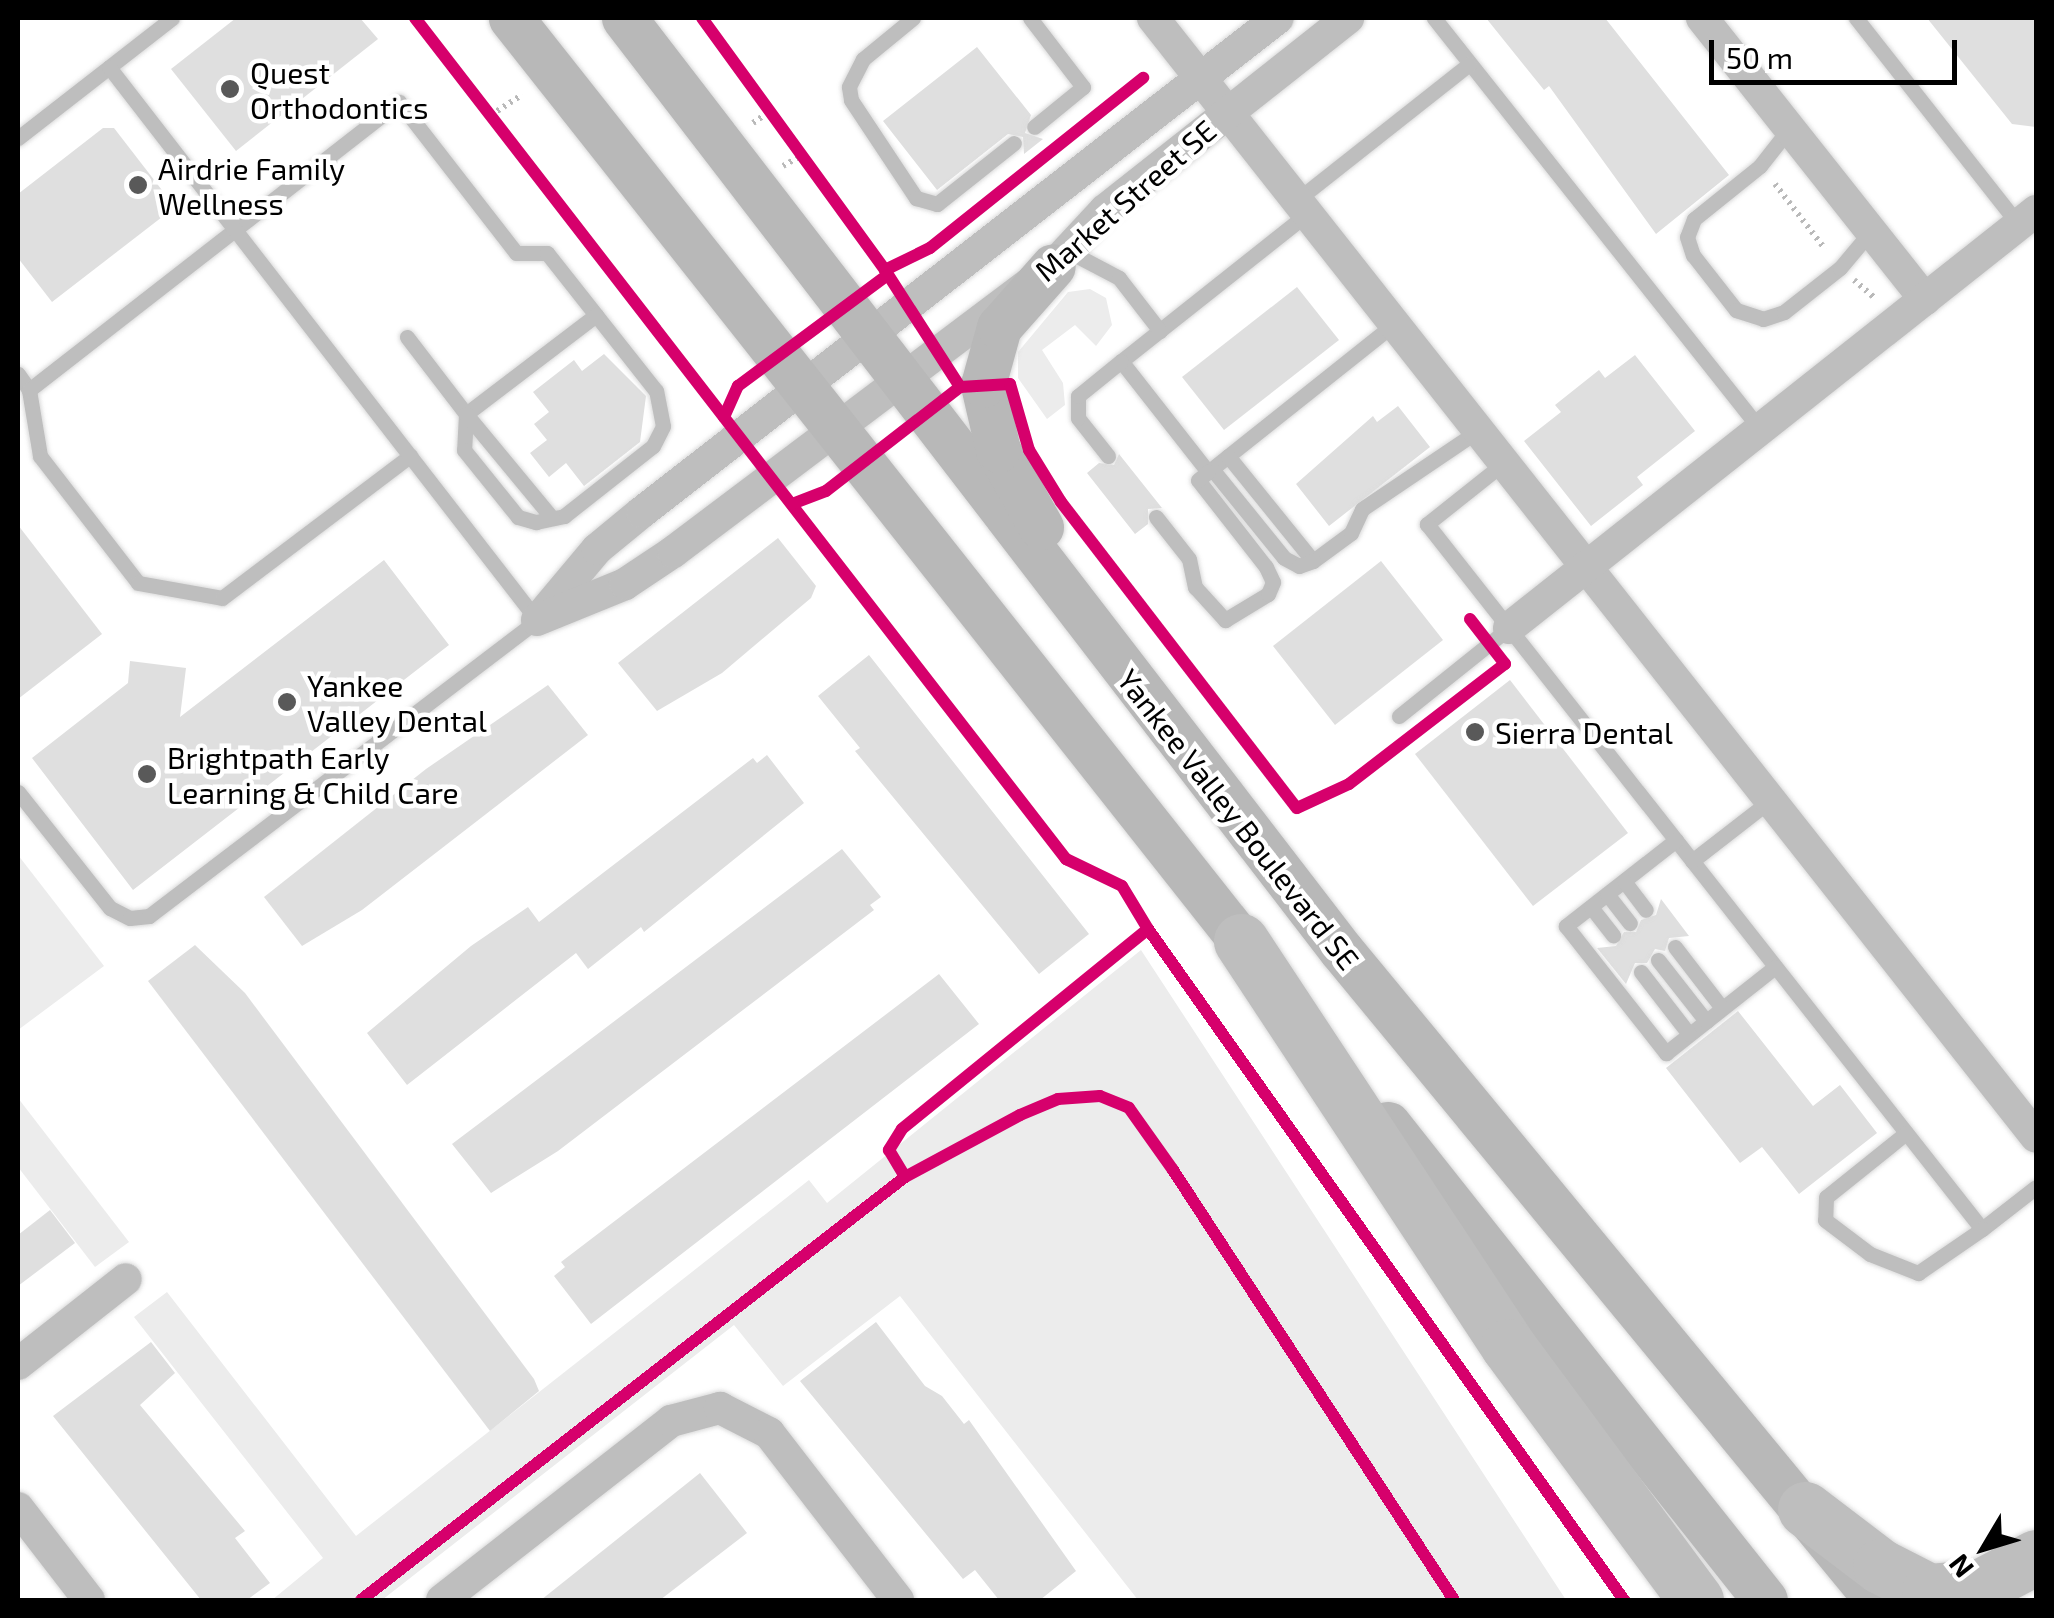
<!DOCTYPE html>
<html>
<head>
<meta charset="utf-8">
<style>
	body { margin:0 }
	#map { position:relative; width:2054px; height:1618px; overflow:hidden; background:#fff; font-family:"Exo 2",sans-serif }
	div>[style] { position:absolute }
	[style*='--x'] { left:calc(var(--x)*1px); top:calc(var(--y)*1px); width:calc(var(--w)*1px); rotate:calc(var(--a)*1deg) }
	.green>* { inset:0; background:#ececec }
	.building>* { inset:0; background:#dfdfdf }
	.path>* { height:6px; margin-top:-3px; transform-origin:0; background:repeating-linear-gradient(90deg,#b9b9b9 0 2.5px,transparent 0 7.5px) }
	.roads { filter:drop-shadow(0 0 2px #dbdbdb) drop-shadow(0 0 2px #dbdbdb) }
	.service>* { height:15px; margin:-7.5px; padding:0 7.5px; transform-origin:7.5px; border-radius:7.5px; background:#bebebe }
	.minor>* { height:32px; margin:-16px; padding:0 16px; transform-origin:16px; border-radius:16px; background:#bebebe }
	.secondary>* { height:45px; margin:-22.5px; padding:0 22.5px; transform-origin:22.5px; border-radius:22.5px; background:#b8b8b8 }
	.motorway>* { height:55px; margin:-27.5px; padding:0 27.5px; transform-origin:27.5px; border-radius:27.5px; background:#bebebe }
	.cycleway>* { height:12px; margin:-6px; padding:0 6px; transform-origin:6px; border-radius:6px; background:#d6006c }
	.dots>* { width:28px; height:28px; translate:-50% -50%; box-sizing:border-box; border:5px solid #fff; border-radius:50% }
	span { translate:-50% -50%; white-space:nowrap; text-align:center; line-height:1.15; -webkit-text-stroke:9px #fff; paint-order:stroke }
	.poi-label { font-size:30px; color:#000 }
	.left { translate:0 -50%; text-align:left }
	.street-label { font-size:30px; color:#000 }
	.frame { position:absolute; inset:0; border:20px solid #000; pointer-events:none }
	.north { position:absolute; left:1934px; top:1498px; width:100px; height:100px; -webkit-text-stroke:8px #fff; paint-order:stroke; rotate:232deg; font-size:28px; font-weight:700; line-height:40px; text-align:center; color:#000 }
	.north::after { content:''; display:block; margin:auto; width:35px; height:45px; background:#000; clip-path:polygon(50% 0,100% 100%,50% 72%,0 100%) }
	.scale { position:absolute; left:1709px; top:40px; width:248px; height:45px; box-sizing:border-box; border:5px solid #000; border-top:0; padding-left:12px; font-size:30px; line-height:35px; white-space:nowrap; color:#000; -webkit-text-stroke:8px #fff; paint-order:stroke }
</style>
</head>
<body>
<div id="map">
	<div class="green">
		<div style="clip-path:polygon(1090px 289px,1106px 298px,1112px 325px,1096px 346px,1075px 325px,1042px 350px,1063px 383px,1065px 405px,1047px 419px,1018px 378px,1018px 352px,1068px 292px)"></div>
		<div style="clip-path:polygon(18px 855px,104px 966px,18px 1030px)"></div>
		<div style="clip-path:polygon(1141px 950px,1566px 1600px,1138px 1600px,900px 1296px,783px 1386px,734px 1325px,382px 1600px,272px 1600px,323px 1558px,134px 1317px,167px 1292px,356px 1536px,809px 1180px,827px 1203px)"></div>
		<div style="clip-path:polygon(18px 1098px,129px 1242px,95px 1267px,18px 1167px)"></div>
	</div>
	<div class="building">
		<div style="clip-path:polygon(236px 18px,360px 18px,378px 39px,236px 151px,171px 69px)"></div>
		<div style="clip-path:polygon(1486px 18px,1605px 18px,1729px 175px,1656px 234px,1549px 86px,1544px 90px)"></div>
		<div style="clip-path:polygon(1927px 18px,2036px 18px,2036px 127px,2012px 124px)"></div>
		<div style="clip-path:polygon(977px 47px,1031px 115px,1025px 133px,1043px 139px,1024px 154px,1023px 137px,1008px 134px,937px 190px,883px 121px)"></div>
		<div style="clip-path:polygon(103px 128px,114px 128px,175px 207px,52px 302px,18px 258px,18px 194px)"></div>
		<div style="clip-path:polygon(1297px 287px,1339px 340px,1224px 430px,1182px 377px)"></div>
		<div style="clip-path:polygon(604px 354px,646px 396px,640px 442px,584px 486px,566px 463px,549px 477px,530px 453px,547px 440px,534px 424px,549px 412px,533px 392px,574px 360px,582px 371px)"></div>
		<div style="clip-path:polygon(1635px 355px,1695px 431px,1637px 477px,1643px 485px,1591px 526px,1524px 441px,1561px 412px,1555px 405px,1599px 370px,1605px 378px)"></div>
		<div style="clip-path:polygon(1398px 406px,1430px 447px,1329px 526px,1296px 484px,1373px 416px,1377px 422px)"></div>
		<div style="clip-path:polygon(1119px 454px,1162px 508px,1148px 509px,1148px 524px,1135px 534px,1087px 473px,1099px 463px,1114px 465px)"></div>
		<div style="clip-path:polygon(18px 525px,102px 634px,18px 699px)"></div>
		<div style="clip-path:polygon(778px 538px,816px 586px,811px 598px,722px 673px,657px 711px,618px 663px)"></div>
		<div style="clip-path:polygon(384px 560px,449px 645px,133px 890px,32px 758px,128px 683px,130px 661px,186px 668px,180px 717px)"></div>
		<div style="clip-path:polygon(1381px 561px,1443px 640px,1335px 725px,1273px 646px)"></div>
		<div style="clip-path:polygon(869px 655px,1089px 934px,1039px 974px,855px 751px,860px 748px,818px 696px)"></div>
		<div style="clip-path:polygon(1510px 680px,1628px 833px,1533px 906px,1415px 754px)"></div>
		<div style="clip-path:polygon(548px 685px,588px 735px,362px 910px,302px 946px,264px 897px,426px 769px)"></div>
		<div style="clip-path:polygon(767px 755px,804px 803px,644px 932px,641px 927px,588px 969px,576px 953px,407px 1085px,367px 1033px,471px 946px,528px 907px,539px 922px,753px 758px,757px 763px)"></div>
		<div style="clip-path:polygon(842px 849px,881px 897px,870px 905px,874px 910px,558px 1151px,491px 1193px,452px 1144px)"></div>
		<div style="clip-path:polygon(1661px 899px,1689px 936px,1669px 938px,1665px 951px,1655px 949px,1647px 963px,1635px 963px,1626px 984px,1597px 948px,1616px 946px,1624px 932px,1636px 932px,1641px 920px,1656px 915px)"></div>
		<div style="clip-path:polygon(195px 945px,245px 993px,534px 1379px,539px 1391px,490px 1431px,148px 981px)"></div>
		<div style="clip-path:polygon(939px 974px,979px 1024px,591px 1324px,554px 1276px,565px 1267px,561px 1262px)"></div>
		<div style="clip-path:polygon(1738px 1011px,1813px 1106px,1840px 1085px,1877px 1133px,1799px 1194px,1762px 1147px,1740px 1163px,1666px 1068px)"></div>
		<div style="clip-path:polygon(50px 1210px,75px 1243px,18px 1286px,18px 1235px)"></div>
		<div style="clip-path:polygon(876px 1322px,925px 1386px,942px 1396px,964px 1424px,969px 1420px,1076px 1571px,1040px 1600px,999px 1600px,975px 1570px,963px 1579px,800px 1381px)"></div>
		<div style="clip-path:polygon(151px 1342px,175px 1373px,140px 1405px,245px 1531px,235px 1538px,270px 1583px,247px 1600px,201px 1600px,53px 1416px)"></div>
		<div style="clip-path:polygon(700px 1473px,747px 1533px,660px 1600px,541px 1600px)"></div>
	</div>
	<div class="path">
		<div style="--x:491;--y:115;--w:37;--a:-33"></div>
		<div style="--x:753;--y:123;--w:21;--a:-35"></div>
		<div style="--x:783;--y:166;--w:22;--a:-30"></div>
		<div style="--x:1775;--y:184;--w:82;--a:52.4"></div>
		<div style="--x:1854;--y:280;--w:28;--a:41"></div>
	</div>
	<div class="roads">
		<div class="service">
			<div style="--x:913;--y:18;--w:65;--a:140.6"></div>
			<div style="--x:863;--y:59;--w:31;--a:117"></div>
			<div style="--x:849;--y:87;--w:13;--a:81"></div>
			<div style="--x:851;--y:100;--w:118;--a:56.4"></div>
			<div style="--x:916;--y:198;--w:22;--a:16"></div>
			<div style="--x:937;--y:204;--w:98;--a:-38.4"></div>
			<div style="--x:1030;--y:18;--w:87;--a:52.5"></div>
			<div style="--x:1083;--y:87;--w:63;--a:140.8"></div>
			<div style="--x:1434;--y:18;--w:525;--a:51.58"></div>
			<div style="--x:1856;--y:18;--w:263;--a:51.8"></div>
			<div style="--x:1789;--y:129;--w:47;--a:128.1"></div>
			<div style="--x:1760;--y:166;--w:85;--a:141.2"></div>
			<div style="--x:1694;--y:219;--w:19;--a:111"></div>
			<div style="--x:1687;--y:237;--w:19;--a:72"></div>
			<div style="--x:1693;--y:255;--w:70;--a:52"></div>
			<div style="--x:1736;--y:310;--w:28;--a:18"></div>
			<div style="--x:1763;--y:319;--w:22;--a:-18"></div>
			<div style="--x:1784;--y:312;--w:71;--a:-38.2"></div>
			<div style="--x:1840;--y:268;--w:48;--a:-50"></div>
			<div style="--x:18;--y:138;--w:195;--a:-37.9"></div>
			<div style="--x:1297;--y:200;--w:219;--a:-38.3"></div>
			<div style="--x:1308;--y:213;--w:238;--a:141.6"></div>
			<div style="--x:1121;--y:361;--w:141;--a:51.9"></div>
			<div style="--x:1208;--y:472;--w:239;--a:-38.5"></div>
			<div style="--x:1066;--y:250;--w:60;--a:27.8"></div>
			<div style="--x:1119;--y:278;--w:67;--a:52.3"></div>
			<div style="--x:18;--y:374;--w:19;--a:55"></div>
			<div style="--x:29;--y:390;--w:67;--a:80.5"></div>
			<div style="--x:40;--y:456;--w:160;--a:52.3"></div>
			<div style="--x:138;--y:583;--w:85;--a:10.1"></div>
			<div style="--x:222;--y:598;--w:236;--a:-37.1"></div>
			<div style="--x:29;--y:390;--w:469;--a:-37.9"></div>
			<div style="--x:399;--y:102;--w:191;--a:52.2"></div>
			<div style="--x:516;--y:253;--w:31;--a:0"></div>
			<div style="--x:547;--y:253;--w:79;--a:51.7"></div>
			<div style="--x:596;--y:315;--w:163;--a:142.7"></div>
			<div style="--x:466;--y:414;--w:97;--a:-127.5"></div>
			<div style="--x:466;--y:414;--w:36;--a:93"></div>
			<div style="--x:464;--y:450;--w:86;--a:51.1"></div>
			<div style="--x:518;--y:517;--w:19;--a:16"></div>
			<div style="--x:536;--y:522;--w:29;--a:-12"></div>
			<div style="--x:564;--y:516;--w:113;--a:-38.2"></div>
			<div style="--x:653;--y:446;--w:22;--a:-63"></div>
			<div style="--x:663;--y:426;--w:36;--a:-101"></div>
			<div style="--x:656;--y:391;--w:97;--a:-128.3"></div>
			<div style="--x:466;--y:414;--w:135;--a:50.4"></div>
			<div style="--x:1108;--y:456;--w:48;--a:-128.3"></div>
			<div style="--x:1078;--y:418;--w:22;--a:-90"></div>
			<div style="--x:1078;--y:396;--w:55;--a:-39.1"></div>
			<div style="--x:1228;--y:456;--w:135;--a:51"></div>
			<div style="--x:1313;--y:561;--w:47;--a:-36.4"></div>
			<div style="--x:1351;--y:533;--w:26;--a:-65"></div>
			<div style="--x:1362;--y:509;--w:141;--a:-34"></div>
			<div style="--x:1505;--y:462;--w:100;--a:141.5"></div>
			<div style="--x:1427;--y:524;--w:897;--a:51.79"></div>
			<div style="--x:1982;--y:1229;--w:68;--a:-37.9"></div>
			<div style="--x:1212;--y:469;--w:114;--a:51"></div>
			<div style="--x:1284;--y:558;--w:17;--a:28"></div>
			<div style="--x:1299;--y:566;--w:15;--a:-20"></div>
			<div style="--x:1156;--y:517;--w:53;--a:51.8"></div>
			<div style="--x:1189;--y:559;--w:29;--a:78"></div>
			<div style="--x:1195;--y:587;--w:45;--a:47.7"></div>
			<div style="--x:1225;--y:620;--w:50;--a:-31.2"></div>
			<div style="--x:1268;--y:594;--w:13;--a:-67"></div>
			<div style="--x:1273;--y:582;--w:17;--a:-115"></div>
			<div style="--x:1266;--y:567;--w:110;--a:-128"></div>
			<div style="--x:1198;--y:480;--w:13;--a:-39"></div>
			<div style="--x:1399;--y:716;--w:141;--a:-38.7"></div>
			<div style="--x:18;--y:792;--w:148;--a:51.6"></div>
			<div style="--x:110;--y:908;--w:22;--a:27"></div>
			<div style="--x:130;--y:918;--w:19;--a:-6"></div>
			<div style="--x:149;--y:916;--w:488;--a:-37.3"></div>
			<div style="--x:537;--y:620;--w:699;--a:-127.74"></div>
			<div style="--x:1676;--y:840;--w:140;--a:142"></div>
			<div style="--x:1566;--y:926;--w:162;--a:51.8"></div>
			<div style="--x:1666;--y:1053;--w:139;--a:-38.3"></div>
			<div style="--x:1692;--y:861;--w:101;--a:-37.8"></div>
			<div style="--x:1624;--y:881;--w:36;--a:53"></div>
			<div style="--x:1607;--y:894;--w:37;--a:52"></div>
			<div style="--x:1591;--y:907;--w:36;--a:52"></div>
			<div style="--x:1675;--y:947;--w:77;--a:52.4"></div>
			<div style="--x:1658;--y:960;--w:78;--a:51.8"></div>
			<div style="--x:1641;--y:972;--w:78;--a:52.3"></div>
			<div style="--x:1906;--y:1133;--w:102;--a:141.3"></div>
			<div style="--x:1826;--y:1197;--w:23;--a:92"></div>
			<div style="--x:1825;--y:1220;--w:56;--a:37.1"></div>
			<div style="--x:1870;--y:1254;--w:52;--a:21.6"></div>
			<div style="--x:1918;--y:1273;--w:78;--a:-34.5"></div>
		</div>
		<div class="minor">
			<div style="--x:1153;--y:18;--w:1425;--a:51.72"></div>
			<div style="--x:1702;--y:18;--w:359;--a:51.6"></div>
			<div style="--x:540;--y:617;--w:89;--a:-50"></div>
			<div style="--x:597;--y:549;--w:58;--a:-39.4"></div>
			<div style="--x:642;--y:512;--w:805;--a:-37.84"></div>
			<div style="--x:537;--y:620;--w:95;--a:-22.2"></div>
			<div style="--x:625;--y:584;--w:58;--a:-33.7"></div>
			<div style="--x:673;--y:552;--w:476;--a:-37"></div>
			<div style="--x:1053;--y:266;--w:76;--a:-47.1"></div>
			<div style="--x:1105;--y:210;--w:310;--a:-38.3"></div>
			<div style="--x:1509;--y:628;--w:672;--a:-38.35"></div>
			<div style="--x:18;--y:1364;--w:137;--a:-38.2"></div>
			<div style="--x:18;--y:1508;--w:116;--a:52.3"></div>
			<div style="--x:442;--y:1600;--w:291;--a:-38"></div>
			<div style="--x:671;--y:1421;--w:51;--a:-14.9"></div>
			<div style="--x:720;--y:1408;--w:55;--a:27"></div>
			<div style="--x:769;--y:1433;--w:211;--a:52.3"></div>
		</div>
		<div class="secondary">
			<div style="--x:511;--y:18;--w:1212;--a:51.66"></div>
			<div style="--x:624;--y:18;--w:1176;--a:52.43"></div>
			<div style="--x:1341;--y:950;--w:842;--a:50.49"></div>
			<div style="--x:1041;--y:527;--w:88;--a:-119.2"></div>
			<div style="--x:998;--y:450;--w:67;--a:-103"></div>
			<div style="--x:983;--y:385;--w:60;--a:-74.6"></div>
			<div style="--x:999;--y:327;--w:81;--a:-48.5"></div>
			<div style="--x:1388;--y:1124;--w:607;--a:51.62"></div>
		</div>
		<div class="motorway">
			<div style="--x:1241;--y:941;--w:485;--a:56.6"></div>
			<div style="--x:1508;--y:1346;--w:316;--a:53.5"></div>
			<div style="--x:1805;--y:1509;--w:94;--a:37.2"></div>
			<div style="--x:1880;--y:1566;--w:55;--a:27"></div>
			<div style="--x:1929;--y:1591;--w:52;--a:-5.5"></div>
			<div style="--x:1981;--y:1586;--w:62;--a:-27.8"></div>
		</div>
	</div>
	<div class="cycleway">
		<div style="--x:415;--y:18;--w:1064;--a:52.26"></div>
		<div style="--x:1066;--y:859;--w:62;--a:25.7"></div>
		<div style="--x:1122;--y:886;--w:50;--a:58.8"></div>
		<div style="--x:1148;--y:929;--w:317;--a:140.9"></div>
		<div style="--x:902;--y:1129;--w:25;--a:122"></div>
		<div style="--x:889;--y:1150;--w:31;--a:59"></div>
		<div style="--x:702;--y:18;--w:311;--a:54"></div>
		<div style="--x:885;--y:270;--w:50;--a:-26.1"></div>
		<div style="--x:930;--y:248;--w:273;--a:-38.6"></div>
		<div style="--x:885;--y:270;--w:139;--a:57.3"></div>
		<div style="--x:724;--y:417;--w:34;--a:-66"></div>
		<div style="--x:738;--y:386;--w:183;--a:-36.6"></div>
		<div style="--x:792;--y:504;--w:36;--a:-21"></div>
		<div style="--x:826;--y:491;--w:170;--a:-37.8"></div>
		<div style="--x:960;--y:387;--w:50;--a:-3.4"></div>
		<div style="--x:1010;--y:384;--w:69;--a:73.9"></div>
		<div style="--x:1029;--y:450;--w:61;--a:58.4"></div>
		<div style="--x:1061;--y:502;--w:386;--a:52.4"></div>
		<div style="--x:1297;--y:808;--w:57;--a:-24.8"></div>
		<div style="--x:1349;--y:784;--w:197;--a:-37.6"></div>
		<div style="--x:1505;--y:664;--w:57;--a:-127.9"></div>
		<div style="--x:1148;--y:929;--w:823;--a:54.65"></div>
		<div style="--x:361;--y:1600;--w:689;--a:-37.87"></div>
		<div style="--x:905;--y:1177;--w:131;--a:-28.3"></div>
		<div style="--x:1020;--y:1115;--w:41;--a:-22.8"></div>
		<div style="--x:1058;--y:1099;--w:42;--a:-4.1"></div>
		<div style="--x:1100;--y:1096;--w:31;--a:22"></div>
		<div style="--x:1129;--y:1108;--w:76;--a:54.6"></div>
		<div style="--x:1173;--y:1170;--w:514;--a:56.84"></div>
	</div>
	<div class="dots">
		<div style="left:230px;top:89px;background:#595959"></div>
		<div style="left:138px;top:185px;background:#595959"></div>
		<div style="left:287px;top:702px;background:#595959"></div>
		<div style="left:1475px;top:732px;background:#595959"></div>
		<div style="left:147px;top:774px;background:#595959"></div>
	</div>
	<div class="poi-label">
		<span class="left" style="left:250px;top:89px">Quest<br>Orthodontics</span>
		<span class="left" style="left:158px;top:185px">Airdrie Family<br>Wellness</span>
		<span class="left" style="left:307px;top:702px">Yankee<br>Valley Dental</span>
		<span class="left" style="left:1495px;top:732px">Sierra Dental</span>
		<span class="left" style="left:167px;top:774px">Brightpath Early<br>Learning &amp; Child Care</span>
	</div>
	<div class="street-label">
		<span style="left:1125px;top:200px;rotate:-41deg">Market Street SE</span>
		<span style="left:1239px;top:819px;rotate:52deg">Yankee Valley Boulevard SE</span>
	</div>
	<div class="frame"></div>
	<div class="north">N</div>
	<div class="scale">50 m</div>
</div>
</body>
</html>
